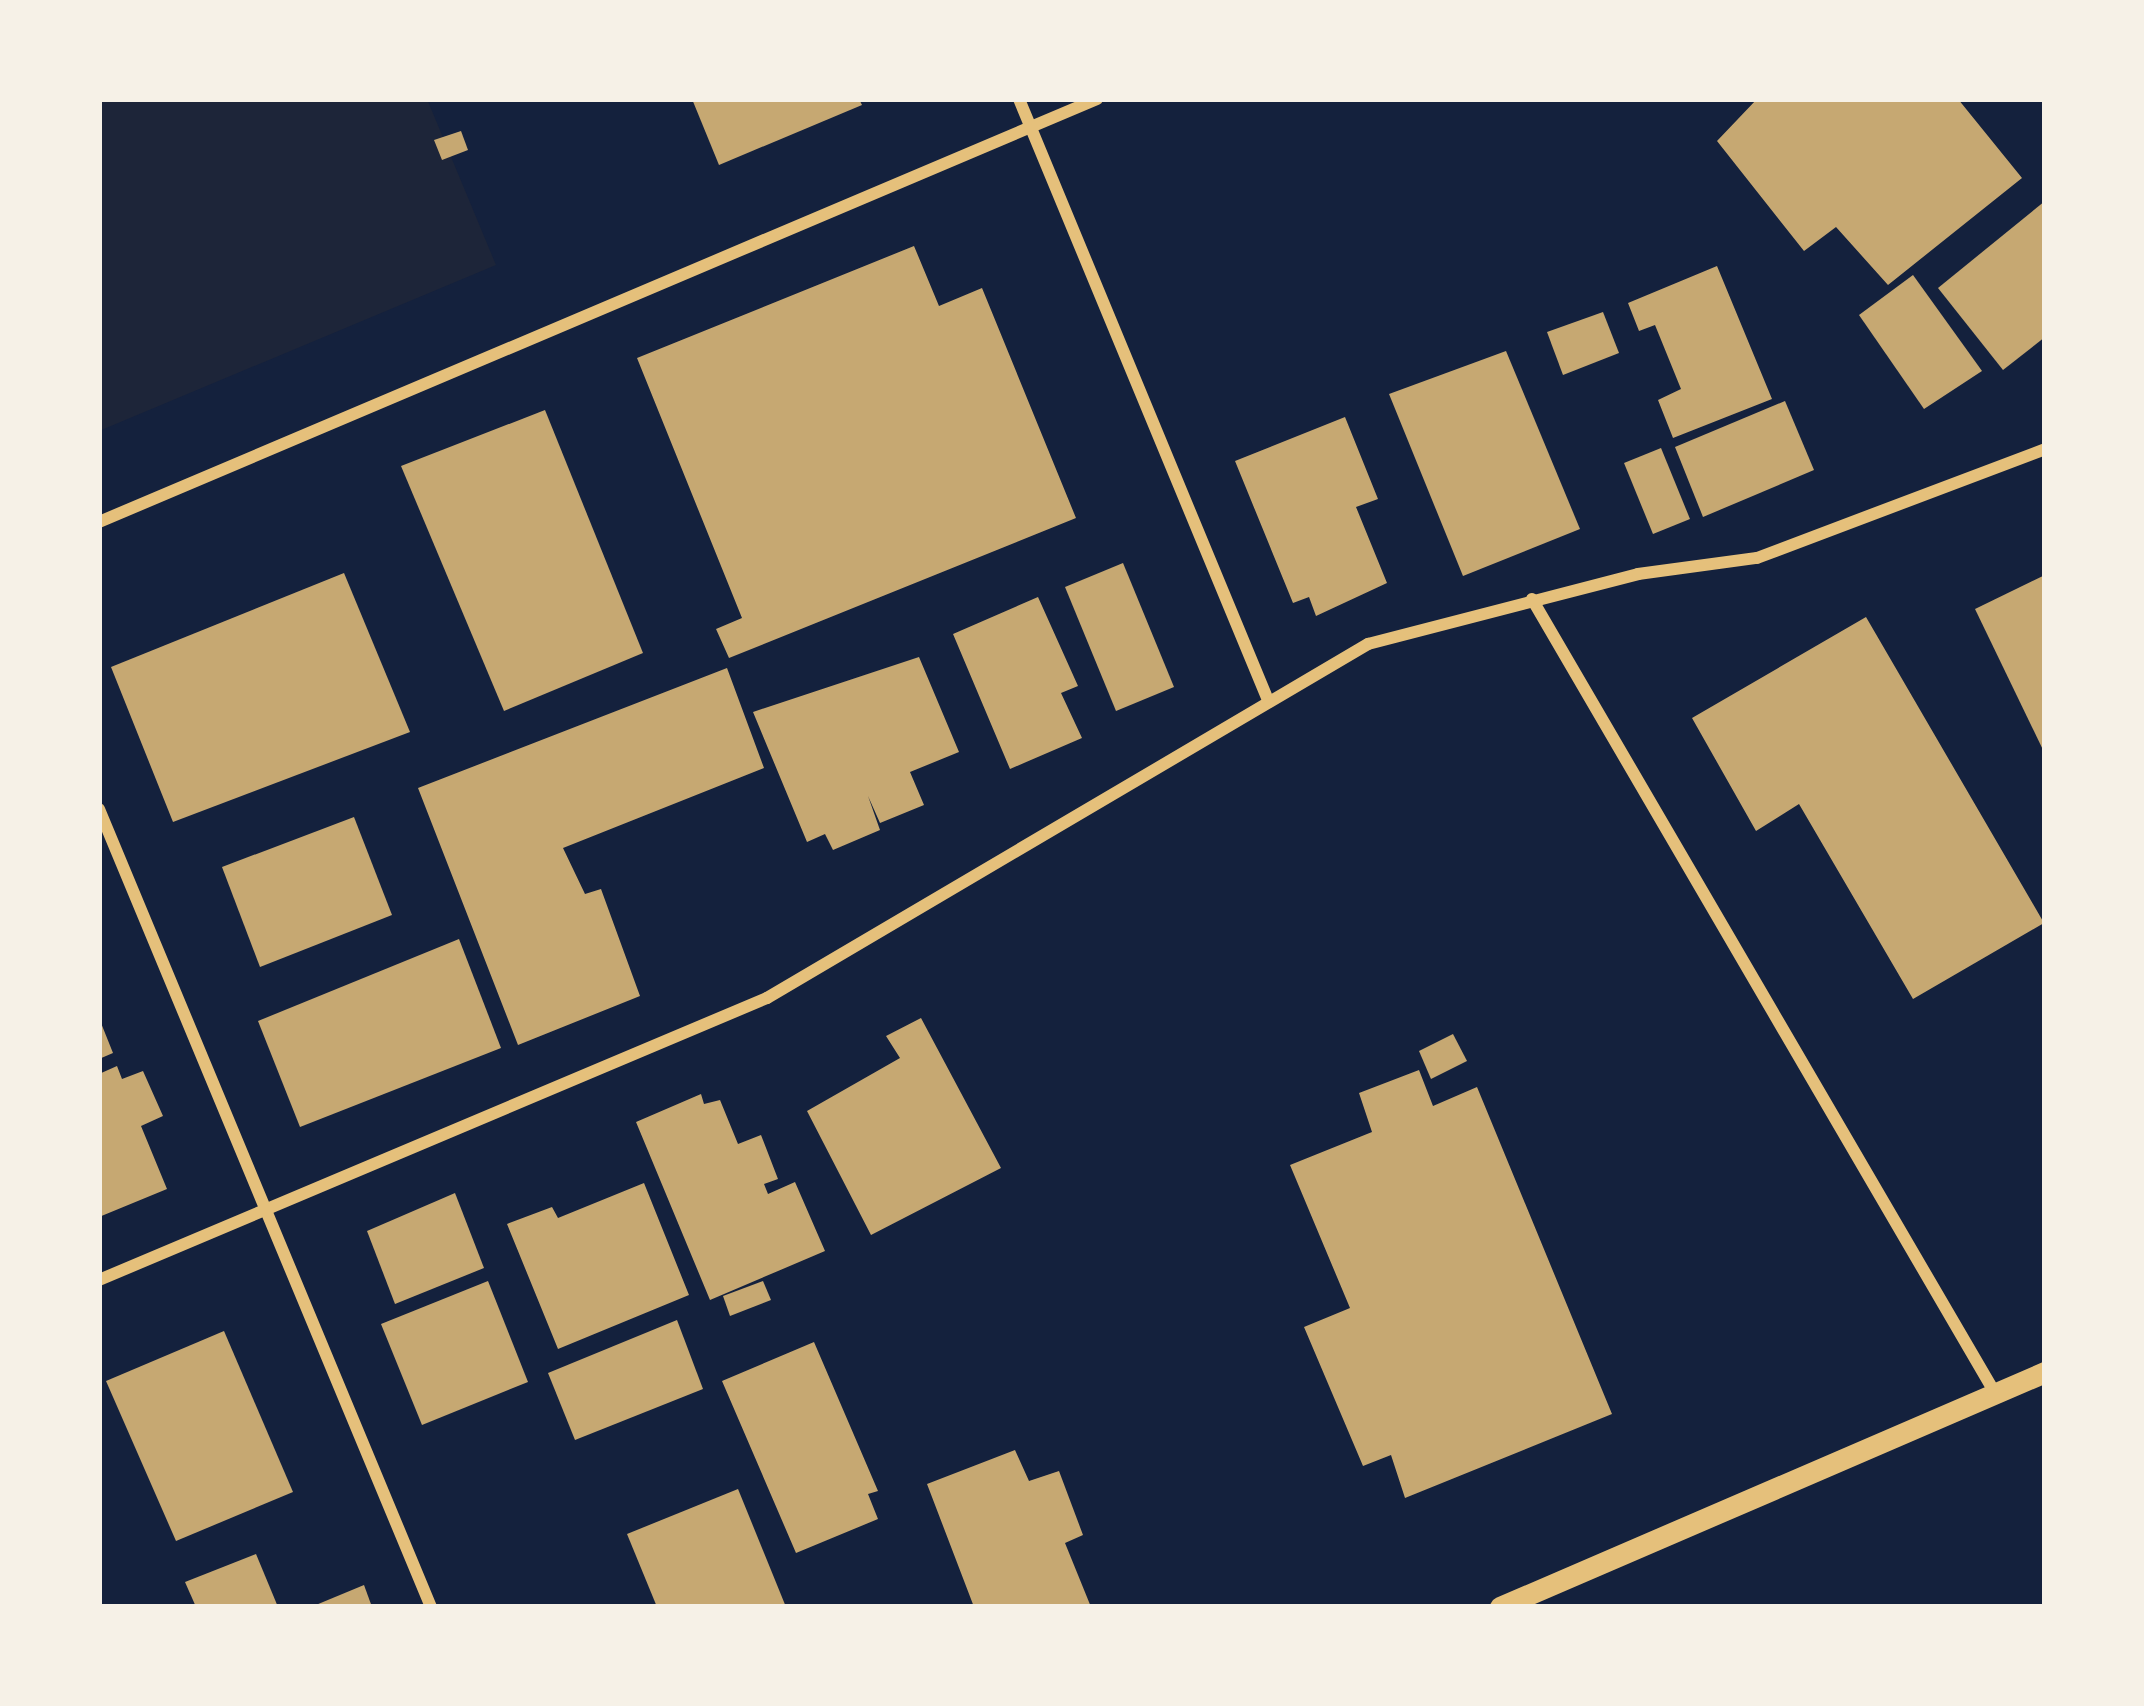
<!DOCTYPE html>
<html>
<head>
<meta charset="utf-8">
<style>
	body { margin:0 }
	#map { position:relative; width:2144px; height:1706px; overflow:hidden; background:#14213d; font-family:Inter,sans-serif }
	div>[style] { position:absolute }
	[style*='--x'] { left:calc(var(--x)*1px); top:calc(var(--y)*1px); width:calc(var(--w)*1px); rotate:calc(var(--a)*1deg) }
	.green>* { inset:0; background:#1d2539 }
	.building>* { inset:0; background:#c6a872 }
	.minor>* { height:12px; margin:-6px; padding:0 6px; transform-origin:6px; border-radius:6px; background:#e5c07b }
	.tertiary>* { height:21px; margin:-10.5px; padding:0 10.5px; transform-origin:10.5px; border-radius:10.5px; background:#e5c07b }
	span { translate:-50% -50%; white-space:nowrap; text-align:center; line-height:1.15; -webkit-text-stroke:9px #f6f1e7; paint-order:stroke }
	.frame { position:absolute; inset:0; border:102px solid #f6f1e7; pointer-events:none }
</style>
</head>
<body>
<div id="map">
	<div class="green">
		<div style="clip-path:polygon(99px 99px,427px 99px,496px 265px,99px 431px)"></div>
	</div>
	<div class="building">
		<div style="clip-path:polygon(692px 99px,859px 99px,862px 105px,719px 165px)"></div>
		<div style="clip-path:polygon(1757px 99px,1958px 99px,2022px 178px,1888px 285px,1836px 227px,1804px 251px,1717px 141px)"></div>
		<div style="clip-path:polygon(461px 131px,468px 150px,442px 160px,434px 140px)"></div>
		<div style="clip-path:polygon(2045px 201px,2045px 337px,2003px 370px,1938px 288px)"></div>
		<div style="clip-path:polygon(914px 246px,939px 306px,982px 288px,1076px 518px,729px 658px,716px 629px,742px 618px,637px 358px)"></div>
		<div style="clip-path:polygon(1717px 266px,1772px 399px,1673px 438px,1658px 400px,1681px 389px,1655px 325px,1639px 331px,1628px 303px)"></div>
		<div style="clip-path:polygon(1913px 275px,1982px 371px,1924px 409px,1859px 315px)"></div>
		<div style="clip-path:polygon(1603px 312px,1619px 353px,1563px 375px,1547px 332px)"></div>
		<div style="clip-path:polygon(1506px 351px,1580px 529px,1463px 576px,1389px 394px)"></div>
		<div style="clip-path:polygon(1785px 401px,1814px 470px,1703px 517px,1675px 447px)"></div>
		<div style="clip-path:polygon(545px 410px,643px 653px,504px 711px,401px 466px)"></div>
		<div style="clip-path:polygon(1345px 417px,1378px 499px,1356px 507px,1387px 583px,1316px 616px,1309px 597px,1293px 603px,1235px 461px)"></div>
		<div style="clip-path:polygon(1661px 448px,1690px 519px,1653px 534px,1624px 463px)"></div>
		<div style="clip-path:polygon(1123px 563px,1174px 687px,1116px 711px,1065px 587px)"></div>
		<div style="clip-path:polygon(344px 573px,410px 732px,173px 822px,111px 667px)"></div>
		<div style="clip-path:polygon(2045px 575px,2045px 754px,1975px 609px)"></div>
		<div style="clip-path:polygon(1038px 597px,1078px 686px,1061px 693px,1082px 738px,1010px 769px,953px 634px)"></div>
		<div style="clip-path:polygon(1866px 617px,2044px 923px,1913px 999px,1799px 804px,1756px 831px,1692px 718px)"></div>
		<div style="clip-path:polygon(919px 657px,959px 752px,910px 772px,924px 805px,880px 823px,868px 796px,880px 830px,833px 850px,825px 834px,807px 842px,753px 712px)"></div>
		<div style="clip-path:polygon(727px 668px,764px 768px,563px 848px,585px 894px,601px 889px,640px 996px,518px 1045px,418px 788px)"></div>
		<div style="clip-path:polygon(354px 817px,392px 915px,260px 967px,222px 867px)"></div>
		<div style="clip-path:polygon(459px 939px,501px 1048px,300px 1127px,258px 1021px)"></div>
		<div style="clip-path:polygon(99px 1018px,113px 1053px,99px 1059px)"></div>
		<div style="clip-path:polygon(921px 1018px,1001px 1168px,871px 1235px,807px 1111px,900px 1058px,886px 1036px)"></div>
		<div style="clip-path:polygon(1453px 1034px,1467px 1061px,1431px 1079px,1419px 1051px)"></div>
		<div style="clip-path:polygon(117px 1066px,122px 1079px,143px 1071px,163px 1116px,141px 1126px,167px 1189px,99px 1217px,99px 1074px)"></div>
		<div style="clip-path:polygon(1419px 1070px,1433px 1106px,1477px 1087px,1612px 1414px,1405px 1498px,1391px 1455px,1363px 1466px,1304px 1327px,1350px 1308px,1290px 1165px,1372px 1132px,1359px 1093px)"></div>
		<div style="clip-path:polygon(701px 1094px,704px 1104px,720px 1100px,738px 1144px,761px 1135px,778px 1179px,764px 1184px,768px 1194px,795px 1182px,825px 1251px,710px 1300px,636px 1122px)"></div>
		<div style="clip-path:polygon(644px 1183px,689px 1295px,558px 1349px,507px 1224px,552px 1207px,558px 1218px)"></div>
		<div style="clip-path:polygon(455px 1193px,484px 1268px,395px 1304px,367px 1231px)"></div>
		<div style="clip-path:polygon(488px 1281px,528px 1382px,422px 1425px,381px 1324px)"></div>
		<div style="clip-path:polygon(763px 1281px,771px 1300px,730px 1316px,723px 1296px)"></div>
		<div style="clip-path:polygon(677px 1320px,703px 1389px,575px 1440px,548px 1373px)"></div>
		<div style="clip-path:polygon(224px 1331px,293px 1492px,176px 1541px,106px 1381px)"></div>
		<div style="clip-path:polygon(814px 1342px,878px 1491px,868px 1494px,878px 1519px,796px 1553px,722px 1381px)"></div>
		<div style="clip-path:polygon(1015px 1450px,1029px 1481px,1059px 1471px,1083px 1535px,1065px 1543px,1091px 1607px,974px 1607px,927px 1484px)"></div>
		<div style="clip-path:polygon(738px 1489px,786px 1607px,657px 1607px,627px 1534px)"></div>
		<div style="clip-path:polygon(256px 1554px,278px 1607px,196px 1607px,185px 1582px)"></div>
		<div style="clip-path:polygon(364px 1585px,372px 1607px,311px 1607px)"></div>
	</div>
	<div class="minor">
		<div style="--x:1019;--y:99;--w:651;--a:67.5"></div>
		<div style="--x:99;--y:522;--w:1084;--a:-22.97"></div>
		<div style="--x:1532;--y:599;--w:919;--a:59.75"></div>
		<div style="--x:99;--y:809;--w:864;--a:67.41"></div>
		<div style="--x:99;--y:1280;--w:725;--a:-22.89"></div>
		<div style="--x:767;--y:998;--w:698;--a:-30.5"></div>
		<div style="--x:1368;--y:644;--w:279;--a:-14.5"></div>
		<div style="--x:1638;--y:574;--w:120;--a:-7.7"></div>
		<div style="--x:1757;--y:558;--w:308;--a:-20.7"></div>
	</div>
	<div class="tertiary">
		<div style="--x:1500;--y:1607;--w:594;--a:-23.33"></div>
	</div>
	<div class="frame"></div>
</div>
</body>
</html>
